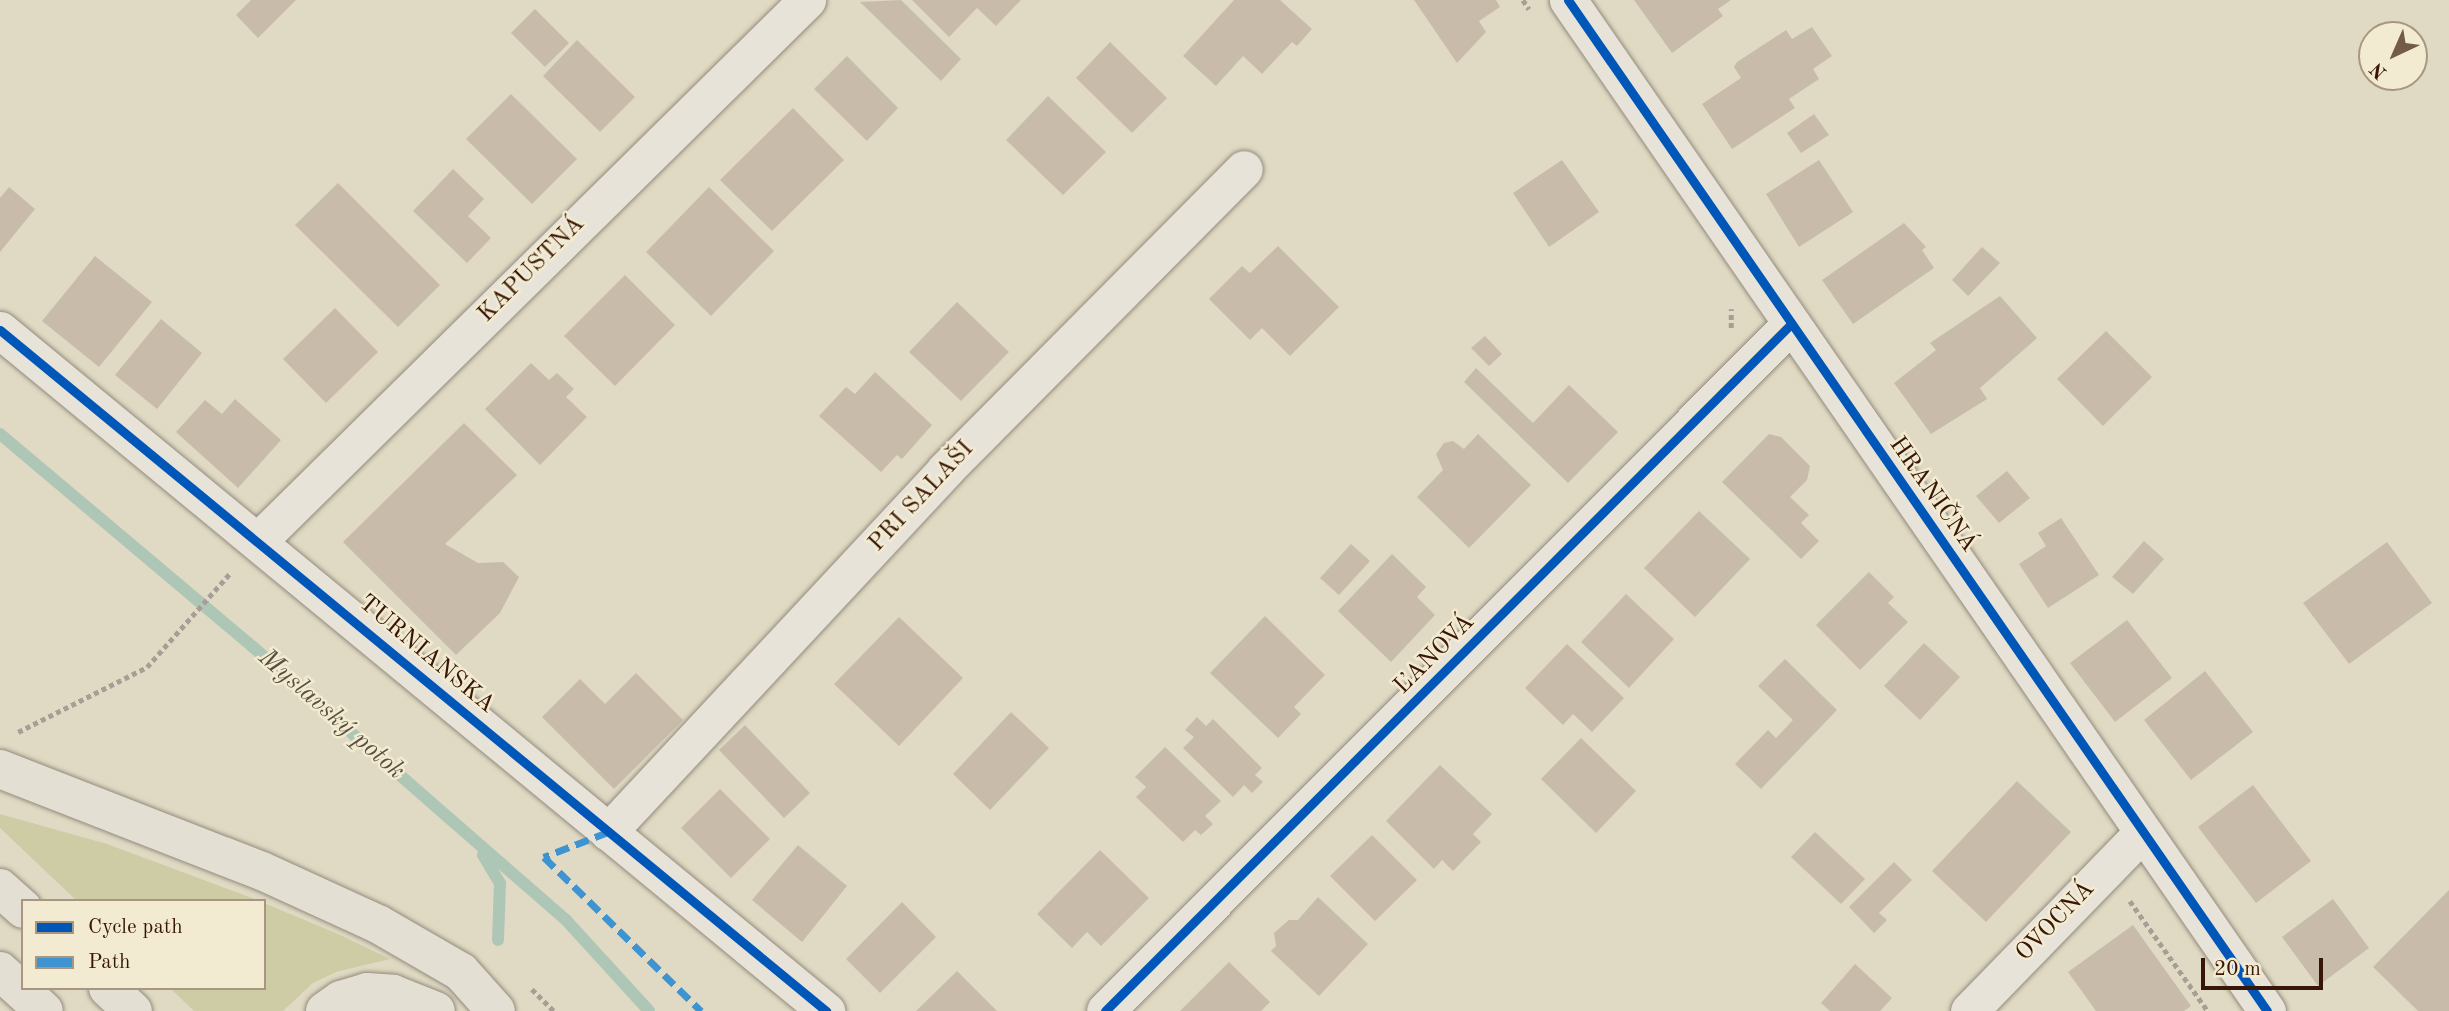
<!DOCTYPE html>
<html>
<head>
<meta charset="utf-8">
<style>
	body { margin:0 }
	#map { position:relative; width:2449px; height:1011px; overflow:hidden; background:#e0dac4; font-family:"Old Standard TT",serif }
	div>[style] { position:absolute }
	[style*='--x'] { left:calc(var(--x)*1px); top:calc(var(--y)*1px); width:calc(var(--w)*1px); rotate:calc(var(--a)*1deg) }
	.green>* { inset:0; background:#cdcca5 }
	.stream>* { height:12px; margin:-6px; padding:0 6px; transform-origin:6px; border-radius:6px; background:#aec6b5 }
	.building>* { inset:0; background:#c8bbaa }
	.path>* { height:4.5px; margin-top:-2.25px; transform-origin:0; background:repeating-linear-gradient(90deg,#a59f95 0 5px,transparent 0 8.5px) }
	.roads { filter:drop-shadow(0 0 2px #938b7d) drop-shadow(0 0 2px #938b7d) }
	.street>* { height:37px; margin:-18.5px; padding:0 18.5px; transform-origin:18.5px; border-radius:18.5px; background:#e7e3d8 }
	.highway>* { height:38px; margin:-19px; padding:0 19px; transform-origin:19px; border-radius:19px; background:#e3dfd2 }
	.quiet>* { height:7px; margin-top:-3.5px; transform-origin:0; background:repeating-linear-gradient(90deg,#3e93d1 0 14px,transparent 0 21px) }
	.cycleway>* { height:9px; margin:-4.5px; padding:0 4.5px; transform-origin:4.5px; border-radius:4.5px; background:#0057b8 }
	span { translate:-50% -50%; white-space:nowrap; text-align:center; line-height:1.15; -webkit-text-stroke:5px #f3ebd1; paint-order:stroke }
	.street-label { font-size:24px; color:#371607 }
	.water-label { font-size:26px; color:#595041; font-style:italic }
	.legend { position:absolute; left:21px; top:899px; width:245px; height:91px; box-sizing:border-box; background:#f3ebd1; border:2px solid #a89680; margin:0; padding:9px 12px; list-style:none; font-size:21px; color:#371607 }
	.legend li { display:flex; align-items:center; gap:14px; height:35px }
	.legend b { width:35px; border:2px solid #a89680 }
	.north { position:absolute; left:2358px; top:21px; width:70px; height:70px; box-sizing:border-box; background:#f3ebd1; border:2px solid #a89680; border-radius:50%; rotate:224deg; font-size:19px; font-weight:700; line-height:28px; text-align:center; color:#371607 }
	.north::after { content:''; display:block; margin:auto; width:24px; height:32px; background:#725b49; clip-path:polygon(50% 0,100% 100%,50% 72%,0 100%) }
	.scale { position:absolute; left:2201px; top:958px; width:122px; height:32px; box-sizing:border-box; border:4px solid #371607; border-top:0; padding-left:9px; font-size:21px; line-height:24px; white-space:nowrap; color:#371607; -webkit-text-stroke:5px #f3ebd1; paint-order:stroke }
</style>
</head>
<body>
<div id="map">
	<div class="green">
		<div style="clip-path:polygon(0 814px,107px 844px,260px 901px,77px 901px,0 828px)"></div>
		<div style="clip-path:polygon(264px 903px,338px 934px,390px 959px,336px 972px,313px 983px,283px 1011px,194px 1011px,170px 988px,264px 988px)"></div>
	</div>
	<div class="stream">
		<div style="--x:0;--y:434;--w:331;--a:40.1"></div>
		<div style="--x:253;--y:647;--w:415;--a:41.1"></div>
		<div style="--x:566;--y:920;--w:123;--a:47.6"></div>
		<div style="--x:483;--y:855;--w:33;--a:59"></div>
		<div style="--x:500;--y:883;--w:57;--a:92"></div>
	</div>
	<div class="building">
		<div style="clip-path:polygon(251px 0,296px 0,258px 38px,236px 15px)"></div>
		<div style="clip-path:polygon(901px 0,961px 59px,941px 81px,860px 2px)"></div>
		<div style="clip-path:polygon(912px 0,1021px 0,996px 26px,977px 8px,949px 37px)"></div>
		<div style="clip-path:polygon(1234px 0,1280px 0,1312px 29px,1297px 46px,1292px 42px,1262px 74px,1243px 56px,1216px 86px,1183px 56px)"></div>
		<div style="clip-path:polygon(1414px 0,1496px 0,1500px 7px,1479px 21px,1486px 32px,1457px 63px)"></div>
		<div style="clip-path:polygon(1634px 0,1731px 0,1718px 9px,1723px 16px,1672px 53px)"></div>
		<div style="clip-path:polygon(535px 9px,569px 43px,545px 67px,511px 33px)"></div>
		<div style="clip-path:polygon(1812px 27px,1832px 56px,1813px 69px,1819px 79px,1789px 99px,1795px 108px,1732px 149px,1702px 104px,1741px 78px,1734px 67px,1737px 62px,1786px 30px,1792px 39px)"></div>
		<div style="clip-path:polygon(577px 40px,635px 97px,600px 132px,543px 76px)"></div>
		<div style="clip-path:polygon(1110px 42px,1167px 98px,1132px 133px,1076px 78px)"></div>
		<div style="clip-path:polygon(847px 56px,898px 108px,867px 141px,814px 89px)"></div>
		<div style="clip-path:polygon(511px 94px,577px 159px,532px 204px,466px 139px)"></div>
		<div style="clip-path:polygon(1048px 96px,1106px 152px,1063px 195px,1006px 140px)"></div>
		<div style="clip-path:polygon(793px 108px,844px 160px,772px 231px,720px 180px)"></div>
		<div style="clip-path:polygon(1814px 114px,1829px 135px,1801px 153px,1787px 133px)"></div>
		<div style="clip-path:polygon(1562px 160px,1599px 212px,1549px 247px,1513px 193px)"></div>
		<div style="clip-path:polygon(1819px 160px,1853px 212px,1799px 247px,1766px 194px)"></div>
		<div style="clip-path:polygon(453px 169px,484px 199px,468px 216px,491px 238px,467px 263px,413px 211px)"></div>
		<div style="clip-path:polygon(338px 183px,440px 285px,398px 327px,295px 225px)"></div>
		<div style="clip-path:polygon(9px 187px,35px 209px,0 252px,0 198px)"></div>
		<div style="clip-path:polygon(709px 187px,774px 251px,711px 316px,646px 252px)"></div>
		<div style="clip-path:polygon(1904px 223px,1926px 247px,1922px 250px,1934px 268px,1853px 324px,1822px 280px)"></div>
		<div style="clip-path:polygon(1278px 246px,1339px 307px,1290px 356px,1262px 328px,1250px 340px,1209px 299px,1242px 266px,1250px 273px)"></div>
		<div style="clip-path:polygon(1982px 247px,2000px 263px,1968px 296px,1952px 280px)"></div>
		<div style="clip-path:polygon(95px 256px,152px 302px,99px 367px,42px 321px)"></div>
		<div style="clip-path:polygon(625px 275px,675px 325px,615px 386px,564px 336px)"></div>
		<div style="clip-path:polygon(2000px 296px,2037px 338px,1980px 388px,1987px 399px,1931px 434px,1894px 383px,1936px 350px,1930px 343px)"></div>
		<div style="clip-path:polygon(957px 302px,1009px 352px,961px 401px,909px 352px)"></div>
		<div style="clip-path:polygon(335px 308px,378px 352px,326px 403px,283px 359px)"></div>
		<div style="clip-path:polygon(161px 319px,202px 353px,157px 409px,115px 375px)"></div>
		<div style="clip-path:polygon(2106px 331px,2152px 377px,2103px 426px,2057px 379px)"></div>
		<div style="clip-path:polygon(1485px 336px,1502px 354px,1489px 366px,1471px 348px)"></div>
		<div style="clip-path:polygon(531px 363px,549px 380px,557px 373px,574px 389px,566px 397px,587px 417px,540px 465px,485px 409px)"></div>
		<div style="clip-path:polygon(1476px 368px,1533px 423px,1569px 385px,1618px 432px,1568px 483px,1464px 382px)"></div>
		<div style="clip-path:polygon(875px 372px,932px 425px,902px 459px,897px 455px,881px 472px,819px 416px,846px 387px,855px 394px)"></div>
		<div style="clip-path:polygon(235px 399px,281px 440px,238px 488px,176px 432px,205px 400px,222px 414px)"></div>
		<div style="clip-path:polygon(464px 423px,517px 475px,445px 544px,478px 563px,503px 562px,519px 577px,500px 613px,456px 655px,343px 542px)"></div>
		<div style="clip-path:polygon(1478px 434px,1531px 485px,1469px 548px,1417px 497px,1443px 470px,1436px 454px,1444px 443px,1453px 441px,1464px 449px)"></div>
		<div style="clip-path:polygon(1769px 434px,1781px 437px,1810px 466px,1807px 480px,1790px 497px,1809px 515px,1801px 523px,1819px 541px,1801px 559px,1722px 482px)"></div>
		<div style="clip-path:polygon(2007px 471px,2030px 498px,1999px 523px,1976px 496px)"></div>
		<div style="clip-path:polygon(1699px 511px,1750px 559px,1695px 617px,1644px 568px)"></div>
		<div style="clip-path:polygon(2061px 518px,2099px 575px,2048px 608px,2019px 564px,2046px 546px,2038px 533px)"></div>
		<div style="clip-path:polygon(2144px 541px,2164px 559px,2133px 594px,2112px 577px)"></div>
		<div style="clip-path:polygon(2387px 542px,2432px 603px,2349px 664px,2303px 603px)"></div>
		<div style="clip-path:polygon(1351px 544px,1370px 561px,1339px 595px,1320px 578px)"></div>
		<div style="clip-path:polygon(1392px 554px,1426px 587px,1417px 597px,1435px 615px,1391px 662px,1338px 611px)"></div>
		<div style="clip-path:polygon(1869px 572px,1894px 597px,1888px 603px,1908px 622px,1860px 670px,1816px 625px)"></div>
		<div style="clip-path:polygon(1626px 594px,1674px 639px,1629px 688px,1581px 642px)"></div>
		<div style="clip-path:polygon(1265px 616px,1325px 675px,1294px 707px,1301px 714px,1278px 738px,1210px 673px)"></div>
		<div style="clip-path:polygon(899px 617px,963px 678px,899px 746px,834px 684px)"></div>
		<div style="clip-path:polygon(2127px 620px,2172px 678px,2115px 722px,2070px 663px)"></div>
		<div style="clip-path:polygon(1924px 643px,1960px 677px,1920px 720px,1884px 686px)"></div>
		<div style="clip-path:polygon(1567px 644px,1624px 698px,1592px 732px,1573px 714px,1563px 725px,1525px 688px)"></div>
		<div style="clip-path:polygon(1785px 659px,1837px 710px,1761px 789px,1735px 764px,1768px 730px,1776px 738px,1793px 720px,1758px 686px)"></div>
		<div style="clip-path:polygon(2205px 671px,2253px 732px,2191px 780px,2144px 720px)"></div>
		<div style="clip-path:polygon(636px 673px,683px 720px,614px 789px,542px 717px,580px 679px,605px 704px)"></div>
		<div style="clip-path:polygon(1011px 712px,1049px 748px,990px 810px,953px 774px)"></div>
		<div style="clip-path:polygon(1197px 717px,1206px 726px,1213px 719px,1262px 768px,1255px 775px,1263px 782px,1252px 793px,1244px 785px,1233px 797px,1183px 748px,1194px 737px,1185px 730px)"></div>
		<div style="clip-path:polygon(745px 725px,810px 793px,784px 818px,719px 750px)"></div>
		<div style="clip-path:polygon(1581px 738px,1636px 791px,1596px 833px,1541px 779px)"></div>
		<div style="clip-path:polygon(1165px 747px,1221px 801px,1205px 816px,1213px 824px,1201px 835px,1195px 830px,1183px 842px,1136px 797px,1146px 787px,1135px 777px)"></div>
		<div style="clip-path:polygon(1440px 765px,1492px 814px,1473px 834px,1481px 842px,1453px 871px,1442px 860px,1434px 869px,1386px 821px)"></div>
		<div style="clip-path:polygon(2017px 781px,2071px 832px,1986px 922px,1932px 871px)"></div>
		<div style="clip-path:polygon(2253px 785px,2311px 861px,2256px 903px,2198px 827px)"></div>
		<div style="clip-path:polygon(720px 789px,770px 839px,731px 878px,681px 828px)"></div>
		<div style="clip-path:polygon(1815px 832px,1865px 879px,1841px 904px,1791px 857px)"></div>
		<div style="clip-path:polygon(1372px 835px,1417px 880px,1375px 921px,1330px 876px)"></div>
		<div style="clip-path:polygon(798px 845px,847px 886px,802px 942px,752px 900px)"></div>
		<div style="clip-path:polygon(1100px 850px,1149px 898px,1101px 946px,1087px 932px,1072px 948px,1037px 914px)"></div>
		<div style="clip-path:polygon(1894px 862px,1912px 880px,1879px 913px,1887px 920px,1874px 933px,1849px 907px)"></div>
		<div style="clip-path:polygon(2449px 890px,2449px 1011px,2418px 1011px,2373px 967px)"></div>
		<div style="clip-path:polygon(1318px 897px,1368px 944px,1319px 996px,1271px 951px,1276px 946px,1274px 933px,1289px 920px,1298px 920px)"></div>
		<div style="clip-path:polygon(2333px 899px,2369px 948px,2318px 986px,2282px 937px)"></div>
		<div style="clip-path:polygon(902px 902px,936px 937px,880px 993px,846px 959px)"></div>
		<div style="clip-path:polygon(2133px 925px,2191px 1006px,2184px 1011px,2096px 1011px,2068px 972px)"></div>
		<div style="clip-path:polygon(1229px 962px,1270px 1002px,1261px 1011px,1180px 1011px)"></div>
		<div style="clip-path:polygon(1855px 964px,1892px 998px,1880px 1011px,1830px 1011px,1821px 1003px)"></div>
		<div style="clip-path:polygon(957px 971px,997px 1011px,916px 1011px)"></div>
	</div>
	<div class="path">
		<div style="--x:1523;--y:0;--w:11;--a:56"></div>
		<div style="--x:1731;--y:328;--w:19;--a:-90"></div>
		<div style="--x:18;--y:732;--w:144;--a:-26.7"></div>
		<div style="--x:147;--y:667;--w:127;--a:-48.5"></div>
		<div style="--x:2130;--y:901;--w:135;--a:54.7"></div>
		<div style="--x:532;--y:989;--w:31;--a:45"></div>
	</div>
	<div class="roads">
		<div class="street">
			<div style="--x:1568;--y:0;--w:1229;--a:55.34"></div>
			<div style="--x:0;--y:330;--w:1071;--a:39.5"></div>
			<div style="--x:258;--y:541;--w:771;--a:-44.58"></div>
			<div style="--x:608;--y:832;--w:495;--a:-47"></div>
			<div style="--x:945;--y:470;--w:424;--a:-45.2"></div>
			<div style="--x:1105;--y:1011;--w:971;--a:-45.04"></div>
			<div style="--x:1969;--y:1011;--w:248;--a:-45.8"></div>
		</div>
		<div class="highway">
			<div style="--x:0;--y:769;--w:281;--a:21.3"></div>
			<div style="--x:262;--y:871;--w:128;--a:24.6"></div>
			<div style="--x:378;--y:924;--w:96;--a:30"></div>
			<div style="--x:461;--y:972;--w:52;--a:48.1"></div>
			<div style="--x:0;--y:888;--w:31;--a:42"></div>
			<div style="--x:0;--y:971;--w:59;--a:42.3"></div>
			<div style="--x:108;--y:988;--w:34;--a:43"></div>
			<div style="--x:325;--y:1011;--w:19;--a:-35"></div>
			<div style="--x:341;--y:1000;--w:27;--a:-17"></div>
			<div style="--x:367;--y:992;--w:26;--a:4"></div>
			<div style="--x:393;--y:994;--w:46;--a:21.6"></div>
		</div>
	</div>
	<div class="quiet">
		<div style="--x:608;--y:832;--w:69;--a:158.7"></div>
		<div style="--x:544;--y:857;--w:220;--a:44.4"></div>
	</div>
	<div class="cycleway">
		<div style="--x:1568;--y:0;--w:1229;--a:55.34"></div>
		<div style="--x:0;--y:330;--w:1071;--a:39.5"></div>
		<div style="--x:1105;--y:1011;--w:971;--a:-45.04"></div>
	</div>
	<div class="street-label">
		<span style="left:532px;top:270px;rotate:-45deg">KAPUSTNÁ</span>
		<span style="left:1932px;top:495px;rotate:55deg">HRANIČNÁ</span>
		<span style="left:922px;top:497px;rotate:-47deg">PRI SALAŠI</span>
		<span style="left:426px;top:655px;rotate:40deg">TURNIANSKA</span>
		<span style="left:1435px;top:655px;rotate:-45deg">ĽANOVÁ</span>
		<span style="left:2056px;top:922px;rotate:-46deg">OVOCNÁ</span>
	</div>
	<div class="water-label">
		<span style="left:331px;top:715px;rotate:41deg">Myslavský potok</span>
	</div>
	<ul class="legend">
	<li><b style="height:9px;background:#0057b8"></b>Cycle path</li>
	<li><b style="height:9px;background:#3e93d1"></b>Path</li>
	</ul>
	<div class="north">N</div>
	<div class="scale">20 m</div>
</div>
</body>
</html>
